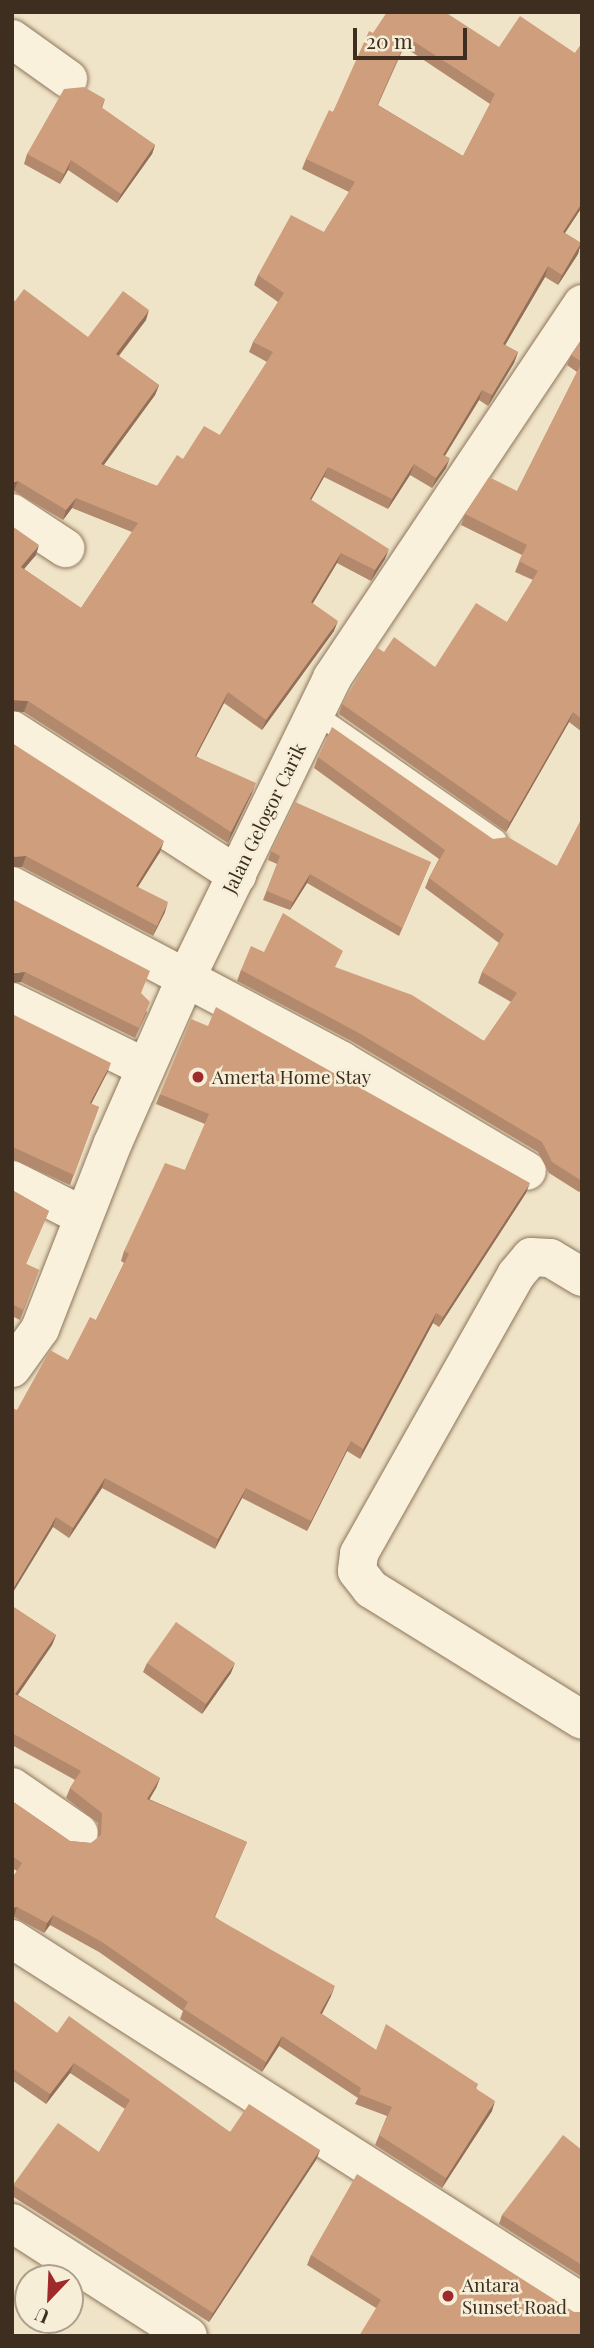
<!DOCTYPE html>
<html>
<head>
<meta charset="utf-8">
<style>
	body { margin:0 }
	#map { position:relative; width:594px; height:2348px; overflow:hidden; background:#f0e4c8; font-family:"Playfair Display",serif }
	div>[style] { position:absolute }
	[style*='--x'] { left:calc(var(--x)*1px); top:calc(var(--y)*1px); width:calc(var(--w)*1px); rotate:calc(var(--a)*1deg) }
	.roads { filter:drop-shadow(0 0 2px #8d765c) drop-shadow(0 0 2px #8d765c) }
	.lane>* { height:19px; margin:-9.5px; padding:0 9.5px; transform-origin:9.5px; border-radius:9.5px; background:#faf1dc }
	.street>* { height:38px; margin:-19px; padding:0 19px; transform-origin:19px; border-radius:19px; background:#faf1dc }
	.secondary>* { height:38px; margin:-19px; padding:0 19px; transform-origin:19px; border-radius:19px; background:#faf1dc }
	.wall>* { inset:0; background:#b2896c }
	.shaded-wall>* { inset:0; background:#916f58 }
	.building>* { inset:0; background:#cf9f7d }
	.dots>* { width:19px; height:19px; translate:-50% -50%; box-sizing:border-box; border:4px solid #f7eed8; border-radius:50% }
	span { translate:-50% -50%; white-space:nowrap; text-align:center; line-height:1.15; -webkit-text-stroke:5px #f7eed8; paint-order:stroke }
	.street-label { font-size:19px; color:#3d2e20 }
	.poi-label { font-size:19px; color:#3d2e20 }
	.left { translate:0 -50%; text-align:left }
	.frame { position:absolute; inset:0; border:14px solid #3d2e20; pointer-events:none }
	.north { position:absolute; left:14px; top:2264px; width:70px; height:70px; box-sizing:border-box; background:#f7eed8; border:2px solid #ada18e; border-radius:50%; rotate:203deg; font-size:19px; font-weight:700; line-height:28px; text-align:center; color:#3d2e20 }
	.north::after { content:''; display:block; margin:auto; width:24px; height:32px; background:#9e2a2b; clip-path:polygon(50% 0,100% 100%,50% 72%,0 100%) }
	.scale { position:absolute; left:353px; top:28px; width:114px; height:32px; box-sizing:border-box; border:4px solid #3d2e20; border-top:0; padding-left:9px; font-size:21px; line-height:24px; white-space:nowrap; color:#3d2e20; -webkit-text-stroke:5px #f7eed8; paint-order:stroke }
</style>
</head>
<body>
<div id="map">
	<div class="roads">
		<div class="lane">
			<div style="--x:315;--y:713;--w:221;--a:34.8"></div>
		</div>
		<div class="street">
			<div style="--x:12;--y:39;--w:69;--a:35.5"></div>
			<div style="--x:12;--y:513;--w:64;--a:33.4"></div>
			<div style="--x:12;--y:730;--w:268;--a:32.8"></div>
			<div style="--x:12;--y:886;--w:374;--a:27.9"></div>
			<div style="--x:342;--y:1061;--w:215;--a:30.7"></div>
			<div style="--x:12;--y:1002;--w:149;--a:26.2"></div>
			<div style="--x:12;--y:1180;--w:80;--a:26.9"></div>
			<div style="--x:582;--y:1277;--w:37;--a:-149"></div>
			<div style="--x:550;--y:1258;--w:19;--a:-177"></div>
			<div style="--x:531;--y:1257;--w:23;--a:130"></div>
			<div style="--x:516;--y:1275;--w:320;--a:119.4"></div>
			<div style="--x:359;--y:1554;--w:17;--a:97"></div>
			<div style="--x:357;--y:1571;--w:23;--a:52"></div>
			<div style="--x:371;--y:1589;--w:248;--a:31.8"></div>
			<div style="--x:12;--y:1787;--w:81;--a:34.5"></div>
			<div style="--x:12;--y:1939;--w:676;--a:32.56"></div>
			<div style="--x:12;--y:2223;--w:209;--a:32.7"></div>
		</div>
		<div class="secondary">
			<div style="--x:12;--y:1368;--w:48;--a:-54.3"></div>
			<div style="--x:40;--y:1329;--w:200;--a:-68.6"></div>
			<div style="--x:113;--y:1143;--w:178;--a:-66.2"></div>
			<div style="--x:185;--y:980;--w:336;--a:-64"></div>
			<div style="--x:332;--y:678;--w:450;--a:-56.2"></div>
		</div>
	</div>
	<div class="wall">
		<div style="clip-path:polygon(evenodd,373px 33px,499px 47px,575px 53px,582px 43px,582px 207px,565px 233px,581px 243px,578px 254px,558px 285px,545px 277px,505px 345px,518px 352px,514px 363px,488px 406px,479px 400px,445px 456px,446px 468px,432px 488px,410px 475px,388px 509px,324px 477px,311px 500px,385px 559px,371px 581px,337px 563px,312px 604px,334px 631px,262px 730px,224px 703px,196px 756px,252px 793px,228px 843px,24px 712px,12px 711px,12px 526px,36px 555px,24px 569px,81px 608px,132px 532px,72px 508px,63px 520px,14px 491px,12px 492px,88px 337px,146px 320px,119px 356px,159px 385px,155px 395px,104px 465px,157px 486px,183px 459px,220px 435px,267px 362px,249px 352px,253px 342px,278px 302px,254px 285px,258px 275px,324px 232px,349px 192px,302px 169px,306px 159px,333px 112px,373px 33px,404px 47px,490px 104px,463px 156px,378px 105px,404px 47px)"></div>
		<div style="clip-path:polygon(105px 99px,102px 108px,155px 145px,152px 154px,117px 203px,68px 170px,60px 184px,24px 164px,27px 154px)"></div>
		<div style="clip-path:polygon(582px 339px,582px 732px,569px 722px,506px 832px,339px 714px,342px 704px,384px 652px,435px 667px,507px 622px,533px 580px,515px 572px,522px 555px,461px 525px,465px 514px,517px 491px,577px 372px,567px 365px,571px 355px)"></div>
		<div style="clip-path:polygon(12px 743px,160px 852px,138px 887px,165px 912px,153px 936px,22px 867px,12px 867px)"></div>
		<div style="clip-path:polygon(318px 757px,493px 839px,557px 866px,582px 818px,582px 1189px,579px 1192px,549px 1173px,538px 1152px,353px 1042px,237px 981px,241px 970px,264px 952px,336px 968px,484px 1041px,511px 1002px,478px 983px,482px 972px,499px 943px,425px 888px,429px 878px,439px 859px,314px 768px)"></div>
		<div style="clip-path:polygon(271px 851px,431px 862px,399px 936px,307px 883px,290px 910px,263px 900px,277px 864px,268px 860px)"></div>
		<div style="clip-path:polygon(12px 899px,141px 994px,147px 1013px,135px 1038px,21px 982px)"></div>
		<div style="clip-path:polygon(12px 1014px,107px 1073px,91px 1104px,99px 1107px,70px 1185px,12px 1159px)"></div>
		<div style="clip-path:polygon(160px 1094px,526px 1193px,439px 1327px,433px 1323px,360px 1459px,347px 1451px,307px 1531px,242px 1498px,215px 1549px,102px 1488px,69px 1538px,53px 1527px,17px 1410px,68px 1360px,96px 1320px,124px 1263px,121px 1261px,124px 1251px,185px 1170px,205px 1124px,156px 1104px)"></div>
		<div style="clip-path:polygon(12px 1190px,49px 1211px,26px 1264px,39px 1270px,20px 1320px,12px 1316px)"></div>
		<div style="clip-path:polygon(12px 1606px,56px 1635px,52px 1645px,18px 1695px,160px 1778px,156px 1788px,149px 1799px,247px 1842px,215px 1917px,331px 1996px,322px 2014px,376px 2050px,478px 2084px,476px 2088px,492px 2111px,442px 2188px,375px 2145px,387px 2116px,355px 2104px,358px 2098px,279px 2046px,262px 2072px,180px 2019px,183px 2011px,99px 1952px,50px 1925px,44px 1933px,14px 1917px,12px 1918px,12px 1878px,17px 1871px,12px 1868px,12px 1801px,70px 1841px,91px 1843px,98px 1838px,98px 1823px,66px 1798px,70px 1788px,75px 1780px,12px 1745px)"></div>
		<div style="clip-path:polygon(147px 1663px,231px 1673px,202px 1714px,143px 1672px)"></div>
		<div style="clip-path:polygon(12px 2000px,57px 2033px,230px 2132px,320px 2150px,316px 2160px,209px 2322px,12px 2196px,13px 2185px,99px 2152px,125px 2109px,70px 2073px,46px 2104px,12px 2080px)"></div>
		<div style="clip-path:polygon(582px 2150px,582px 2277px,499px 2224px,502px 2215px)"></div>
		<div style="clip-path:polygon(311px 2255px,574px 2312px,376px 2308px,307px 2265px)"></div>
	</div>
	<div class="shaded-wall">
		<div style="clip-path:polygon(155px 145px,152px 154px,117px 203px,121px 194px)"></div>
		<div style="clip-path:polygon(71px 160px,68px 170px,60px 184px,64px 174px)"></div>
		<div style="clip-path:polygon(582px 203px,582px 207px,559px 242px,563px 232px)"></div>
		<div style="clip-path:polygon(581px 243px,578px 254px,558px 285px,562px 275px)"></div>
		<div style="clip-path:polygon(548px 266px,545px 277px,500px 354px,503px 344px)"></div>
		<div style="clip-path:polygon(149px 310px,146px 320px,112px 364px,116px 354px)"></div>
		<div style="clip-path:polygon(518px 352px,514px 363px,488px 406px,492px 395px)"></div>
		<div style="clip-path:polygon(159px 385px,155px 395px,97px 474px,101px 464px)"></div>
		<div style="clip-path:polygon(482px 390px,479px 400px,439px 465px,443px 455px)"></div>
		<div style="clip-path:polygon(450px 458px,446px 468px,432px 488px,436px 478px)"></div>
		<div style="clip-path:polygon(414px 464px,410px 475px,388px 509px,392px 499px)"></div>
		<div style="clip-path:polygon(328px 467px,324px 477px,306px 509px,310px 499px)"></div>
		<div style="clip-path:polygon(18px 481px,14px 491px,12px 492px,12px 482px)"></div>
		<div style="clip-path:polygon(76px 498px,72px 508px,63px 520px,66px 510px)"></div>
		<div style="clip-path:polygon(39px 545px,36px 555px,17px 577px,21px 567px)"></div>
		<div style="clip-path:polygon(389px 549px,385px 559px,371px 581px,375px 570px)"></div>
		<div style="clip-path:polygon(341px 553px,337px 563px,307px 613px,311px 602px)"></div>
		<div style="clip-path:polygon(338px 621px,334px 631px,262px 730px,266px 720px)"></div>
		<div style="clip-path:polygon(228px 692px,224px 703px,191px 766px,195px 756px)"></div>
		<div style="clip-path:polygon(12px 700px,28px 701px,24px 712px,12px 711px)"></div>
		<div style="clip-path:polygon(573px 712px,569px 722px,506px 832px,510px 822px)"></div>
		<div style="clip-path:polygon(256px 783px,252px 793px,228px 843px,231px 832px)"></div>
		<div style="clip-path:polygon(164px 841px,160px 852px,132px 896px,136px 886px)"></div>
		<div style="clip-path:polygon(26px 856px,22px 867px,12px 867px,12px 857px)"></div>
		<div style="clip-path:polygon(310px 874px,307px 883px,290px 910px,293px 902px)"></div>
		<div style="clip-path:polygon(168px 902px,165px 912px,153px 936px,157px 926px)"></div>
		<div style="clip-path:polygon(25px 972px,21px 982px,12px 983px,12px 973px)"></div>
		<div style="clip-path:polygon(111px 1063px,107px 1073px,86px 1114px,90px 1103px)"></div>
		<div style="clip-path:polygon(530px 1183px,526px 1193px,439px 1327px,443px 1317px)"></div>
		<div style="clip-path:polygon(436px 1313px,433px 1323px,360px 1459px,363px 1449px)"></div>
		<div style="clip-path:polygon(351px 1441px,347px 1451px,307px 1531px,311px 1521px)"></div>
		<div style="clip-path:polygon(105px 1478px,102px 1488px,69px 1538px,73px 1528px)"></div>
		<div style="clip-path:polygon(246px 1488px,242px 1498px,215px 1549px,218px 1539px)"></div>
		<div style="clip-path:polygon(56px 1517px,53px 1527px,12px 1594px,12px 1590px)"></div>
		<div style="clip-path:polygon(56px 1635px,52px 1645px,12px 1703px,15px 1694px)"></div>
		<div style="clip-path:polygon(235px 1663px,231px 1673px,202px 1714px,206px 1704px)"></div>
		<div style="clip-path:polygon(160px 1778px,156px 1788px,144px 1809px,147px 1799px)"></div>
		<div style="clip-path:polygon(17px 1907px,14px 1917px,12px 1918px,12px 1908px)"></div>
		<div style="clip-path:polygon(53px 1915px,50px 1925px,44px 1933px,47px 1923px)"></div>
		<div style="clip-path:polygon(335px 1986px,331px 1996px,317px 2023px,320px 2013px)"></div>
		<div style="clip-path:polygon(282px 2036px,279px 2046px,262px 2072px,266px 2062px)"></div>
		<div style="clip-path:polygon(74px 2063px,70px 2073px,46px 2104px,50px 2094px)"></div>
		<div style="clip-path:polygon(495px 2101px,492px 2111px,442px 2188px,446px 2178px)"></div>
		<div style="clip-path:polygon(320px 2150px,316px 2160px,209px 2322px,213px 2313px)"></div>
	</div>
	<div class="building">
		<div style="clip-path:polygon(evenodd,387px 12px,445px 12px,499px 47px,520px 16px,575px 53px,582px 43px,582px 203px,563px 232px,581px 243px,562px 275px,548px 266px,503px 344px,518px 352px,492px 395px,482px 390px,443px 455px,450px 458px,436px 478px,414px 464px,392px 499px,328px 467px,310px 499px,389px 549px,375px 570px,341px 553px,311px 602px,338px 621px,266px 720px,228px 692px,195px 756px,256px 783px,231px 832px,28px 701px,12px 700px,12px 526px,39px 545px,21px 567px,81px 608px,138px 523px,76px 498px,66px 510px,18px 481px,12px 482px,12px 299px,15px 301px,24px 289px,88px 337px,123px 291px,149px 310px,116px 354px,159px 385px,101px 464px,157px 486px,177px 455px,183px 459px,204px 426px,220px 435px,273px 352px,253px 342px,284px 293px,258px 275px,291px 215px,324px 232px,355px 182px,306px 159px,329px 110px,333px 112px,369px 31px,373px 33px,387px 12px,407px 37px,495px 94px,463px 156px,377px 105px,407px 37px)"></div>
		<div style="clip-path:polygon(84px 87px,105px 99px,101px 107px,155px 145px,121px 194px,71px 160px,64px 174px,27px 154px,64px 89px)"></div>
		<div style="clip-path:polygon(582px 339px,582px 362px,571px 355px)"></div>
		<div style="clip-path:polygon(582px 362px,582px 719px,573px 712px,510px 822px,342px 704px,376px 647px,384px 652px,394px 637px,435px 667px,476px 603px,507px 622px,538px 571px,519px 561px,527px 545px,465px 514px,489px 477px,517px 491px)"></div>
		<div style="clip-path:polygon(332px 727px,493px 839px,508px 837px,557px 866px,582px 818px,582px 1181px,552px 1162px,542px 1142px,357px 1032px,241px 970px,251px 946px,264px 952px,283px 913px,343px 951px,335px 967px,412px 995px,484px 1041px,517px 993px,482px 972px,504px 934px,429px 878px,445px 850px,318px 757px)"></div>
		<div style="clip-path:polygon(12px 743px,164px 841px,136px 886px,168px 902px,157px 926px,26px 856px,12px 857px)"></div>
		<div style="clip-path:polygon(295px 802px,431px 862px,402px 928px,310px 874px,293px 902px,267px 891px,280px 856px,271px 851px)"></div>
		<div style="clip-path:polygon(12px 899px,150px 971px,141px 993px,150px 1002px,139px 1028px,25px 972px,12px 973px)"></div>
		<div style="clip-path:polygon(216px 1007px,530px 1183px,443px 1317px,436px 1313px,363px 1449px,351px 1441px,311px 1521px,246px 1488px,218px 1539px,105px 1478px,73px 1528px,56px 1517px,12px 1590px,12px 1408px,17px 1410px,50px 1350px,68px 1360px,90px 1317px,96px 1320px,129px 1254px,124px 1251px,165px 1163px,185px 1170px,209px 1114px,160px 1094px,191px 1019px,208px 1026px)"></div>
		<div style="clip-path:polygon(12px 1014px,111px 1063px,90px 1103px,99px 1107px,74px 1175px,15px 1148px,12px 1150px)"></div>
		<div style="clip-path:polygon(12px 1190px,49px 1211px,26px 1264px,39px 1270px,23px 1310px,12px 1304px)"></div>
		<div style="clip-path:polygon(12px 1606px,56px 1635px,15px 1694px,160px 1778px,147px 1799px,247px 1842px,214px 1917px,335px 1986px,320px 2013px,376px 2050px,386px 2024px,478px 2084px,475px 2088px,495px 2101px,446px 2178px,379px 2135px,392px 2107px,359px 2094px,361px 2088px,282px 2036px,266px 2062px,184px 2009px,188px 2002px,102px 1942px,53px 1915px,47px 1923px,17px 1907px,12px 1908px,12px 1879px,22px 1863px,12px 1856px,12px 1801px,70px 1841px,91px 1843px,101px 1835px,102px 1813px,70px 1788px,81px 1771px,12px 1733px)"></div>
		<div style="clip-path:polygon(176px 1622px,235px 1663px,206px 1704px,147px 1663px)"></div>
		<div style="clip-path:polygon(12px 2000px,57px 2033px,69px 2016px,230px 2132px,249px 2104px,320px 2150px,213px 2313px,13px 2185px,58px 2123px,99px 2152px,130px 2100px,74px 2063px,50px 2094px,12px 2068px)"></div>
		<div style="clip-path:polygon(563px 2135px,582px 2150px,582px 2265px,502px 2215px)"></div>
		<div style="clip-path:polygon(357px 2174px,574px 2312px,582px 2312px,582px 2336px,359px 2336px,381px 2300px,311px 2255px)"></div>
	</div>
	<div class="dots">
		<div style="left:198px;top:1077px;background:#9e2a2b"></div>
		<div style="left:448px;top:2296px;background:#9e2a2b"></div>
	</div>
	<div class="street-label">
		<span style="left:264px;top:818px;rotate:-64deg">Jalan Gelogor Carik</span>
	</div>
	<div class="poi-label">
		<span class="left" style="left:212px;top:1077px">Amerta Home Stay</span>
		<span class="left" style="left:462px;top:2296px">Antara<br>Sunset Road</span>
	</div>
	<div class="frame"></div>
	<div class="north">U</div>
	<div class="scale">20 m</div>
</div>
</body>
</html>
